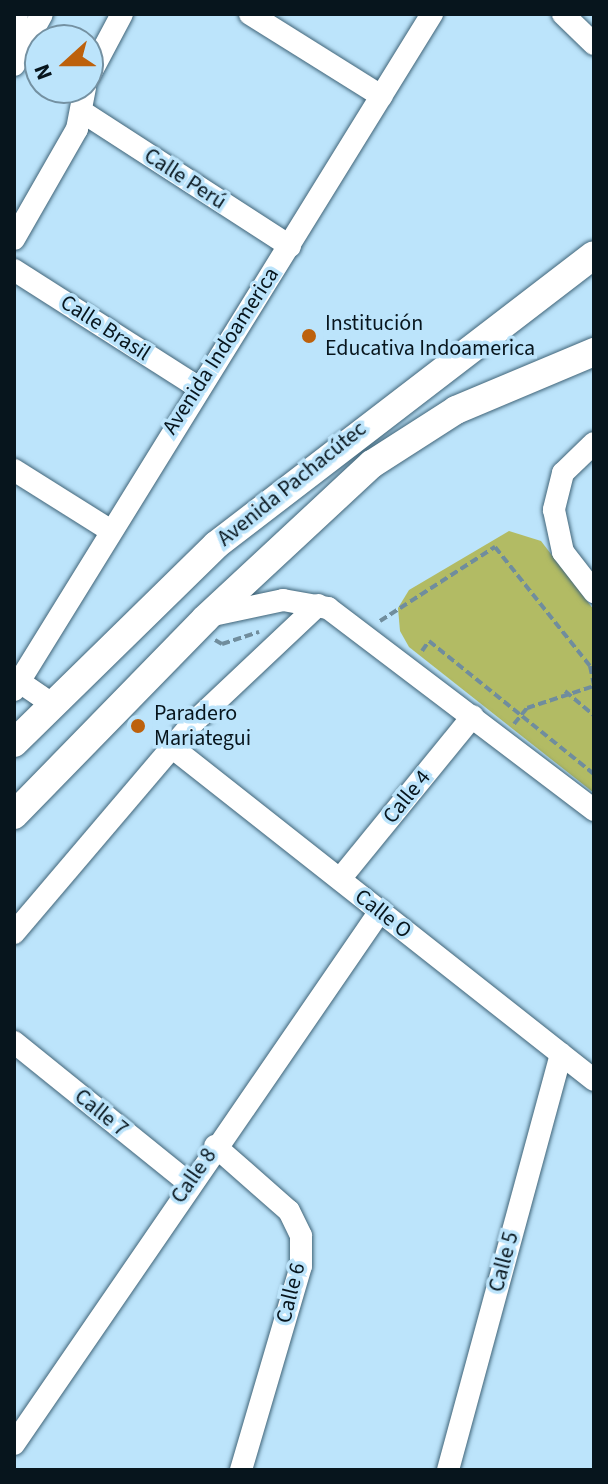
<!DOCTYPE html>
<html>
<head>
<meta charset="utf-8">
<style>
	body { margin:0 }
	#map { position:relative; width:608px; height:1484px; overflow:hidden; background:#bce4fb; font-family:"Source Sans 3",sans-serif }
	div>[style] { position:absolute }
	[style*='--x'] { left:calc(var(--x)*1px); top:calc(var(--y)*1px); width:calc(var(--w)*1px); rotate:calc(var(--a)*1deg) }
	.green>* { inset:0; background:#b2bb64 }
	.path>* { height:4px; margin-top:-2px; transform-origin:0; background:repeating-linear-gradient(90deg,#708d9d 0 8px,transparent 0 12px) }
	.roads { filter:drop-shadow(0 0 2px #406478) drop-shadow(0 0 2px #406478) }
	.minor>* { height:22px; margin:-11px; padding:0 11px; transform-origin:11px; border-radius:11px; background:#fff }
	.major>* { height:28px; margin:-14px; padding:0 14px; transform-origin:14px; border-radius:14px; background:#fff }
	.dots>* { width:22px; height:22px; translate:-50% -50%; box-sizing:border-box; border:4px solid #bce4fb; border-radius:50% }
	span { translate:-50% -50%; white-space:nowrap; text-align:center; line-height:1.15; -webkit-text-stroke:7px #bce4fb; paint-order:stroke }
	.street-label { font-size:22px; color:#07151d }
	.poi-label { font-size:22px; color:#07151d }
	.left { translate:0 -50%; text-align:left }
	.frame { position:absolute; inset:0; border:16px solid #07151d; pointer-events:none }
	.north { position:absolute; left:24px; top:24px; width:80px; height:80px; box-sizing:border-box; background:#bce4fb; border:2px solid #7491a2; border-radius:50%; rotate:249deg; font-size:22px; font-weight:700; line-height:32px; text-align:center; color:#07151d }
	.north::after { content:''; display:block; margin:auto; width:28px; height:36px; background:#bd610c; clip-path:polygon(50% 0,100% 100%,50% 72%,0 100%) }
</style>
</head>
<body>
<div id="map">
	<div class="green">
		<div style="clip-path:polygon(509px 531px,541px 541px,594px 610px,594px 793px,409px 647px,400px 631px,398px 608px,409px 590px)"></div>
	</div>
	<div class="path">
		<div style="--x:380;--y:621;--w:137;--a:-32.8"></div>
		<div style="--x:495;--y:547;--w:152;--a:51.4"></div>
		<div style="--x:590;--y:666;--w:19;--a:78"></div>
		<div style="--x:215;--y:640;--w:8;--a:30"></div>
		<div style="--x:222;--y:644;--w:39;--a:-18"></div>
		<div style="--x:422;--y:651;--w:12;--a:-55"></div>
		<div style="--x:429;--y:641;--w:212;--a:38.9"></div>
		<div style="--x:565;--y:691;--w:38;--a:40"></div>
		<div style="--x:514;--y:724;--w:21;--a:-51"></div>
		<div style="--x:527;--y:708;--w:71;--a:-18.2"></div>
	</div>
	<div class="roads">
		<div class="minor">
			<div style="--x:250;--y:14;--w:155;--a:32"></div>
			<div style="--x:563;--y:14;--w:43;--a:44.1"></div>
			<div style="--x:14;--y:30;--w:16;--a:-79"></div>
			<div style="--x:14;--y:65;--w:58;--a:-61.2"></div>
			<div style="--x:88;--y:78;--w:72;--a:-62"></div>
			<div style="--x:81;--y:111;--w:249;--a:32.9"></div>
			<div style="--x:14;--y:239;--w:127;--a:-60.2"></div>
			<div style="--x:77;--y:129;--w:42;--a:-79"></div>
			<div style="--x:14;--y:270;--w:216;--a:32.5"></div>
			<div style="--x:594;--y:443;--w:43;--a:135.9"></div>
			<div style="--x:563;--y:473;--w:38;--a:104"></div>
			<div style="--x:554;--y:510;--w:43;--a:77.9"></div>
			<div style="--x:563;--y:552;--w:51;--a:52.2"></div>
			<div style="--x:14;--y:470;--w:111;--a:32.1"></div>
			<div style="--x:213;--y:615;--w:72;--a:-12.1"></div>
			<div style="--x:283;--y:600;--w:46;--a:10.1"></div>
			<div style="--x:328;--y:608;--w:334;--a:37.2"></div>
			<div style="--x:14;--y:678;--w:42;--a:34.4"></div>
			<div style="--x:14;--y:690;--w:795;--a:-58.27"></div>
			<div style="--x:173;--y:748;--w:536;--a:38.26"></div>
			<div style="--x:340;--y:879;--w:210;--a:-50.8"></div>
			<div style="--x:14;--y:933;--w:276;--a:-49.6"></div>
			<div style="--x:193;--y:723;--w:172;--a:-43.3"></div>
			<div style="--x:14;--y:1042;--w:225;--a:38.9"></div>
			<div style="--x:215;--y:1146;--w:98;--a:41.3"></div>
			<div style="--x:289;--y:1211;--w:28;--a:64"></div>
			<div style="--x:301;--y:1236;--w:30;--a:90"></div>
			<div style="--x:301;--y:1266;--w:213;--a:106.4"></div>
			<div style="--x:14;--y:1444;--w:647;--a:-55.52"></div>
			<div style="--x:448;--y:1470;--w:431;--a:-74.8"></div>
		</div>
		<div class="major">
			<div style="--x:14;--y:743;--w:283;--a:-44.4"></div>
			<div style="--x:216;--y:545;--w:476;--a:-37.5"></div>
			<div style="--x:14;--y:815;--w:274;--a:-45.7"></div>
			<div style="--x:205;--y:619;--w:228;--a:-42.9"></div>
			<div style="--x:372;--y:464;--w:100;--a:-32.7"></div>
			<div style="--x:456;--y:410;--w:150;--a:-22.8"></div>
		</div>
	</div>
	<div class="dots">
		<div style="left:309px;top:336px;background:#bd610c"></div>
		<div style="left:138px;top:726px;background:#bd610c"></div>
	</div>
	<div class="street-label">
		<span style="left:185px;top:179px;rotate:33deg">Calle Perú</span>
		<span style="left:105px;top:328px;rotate:33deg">Calle Brasil</span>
		<span style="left:221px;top:351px;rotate:-57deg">Avenida Indoamerica</span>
		<span style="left:292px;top:484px;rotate:-39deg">Avenida Pachacútec</span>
		<span style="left:407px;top:797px;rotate:-51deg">Calle 4</span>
		<span style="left:383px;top:914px;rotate:38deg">Calle O</span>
		<span style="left:101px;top:1113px;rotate:39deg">Calle 7</span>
		<span style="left:194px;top:1176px;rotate:-55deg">Calle 8</span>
		<span style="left:504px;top:1262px;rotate:-75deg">Calle 5</span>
		<span style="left:291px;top:1293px;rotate:-76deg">Calle 6</span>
	</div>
	<div class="poi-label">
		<span class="left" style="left:325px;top:336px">Institución<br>Educativa Indoamerica</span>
		<span class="left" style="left:154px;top:726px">Paradero<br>Mariategui</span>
	</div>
	<div class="frame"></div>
	<div class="north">N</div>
</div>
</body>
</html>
